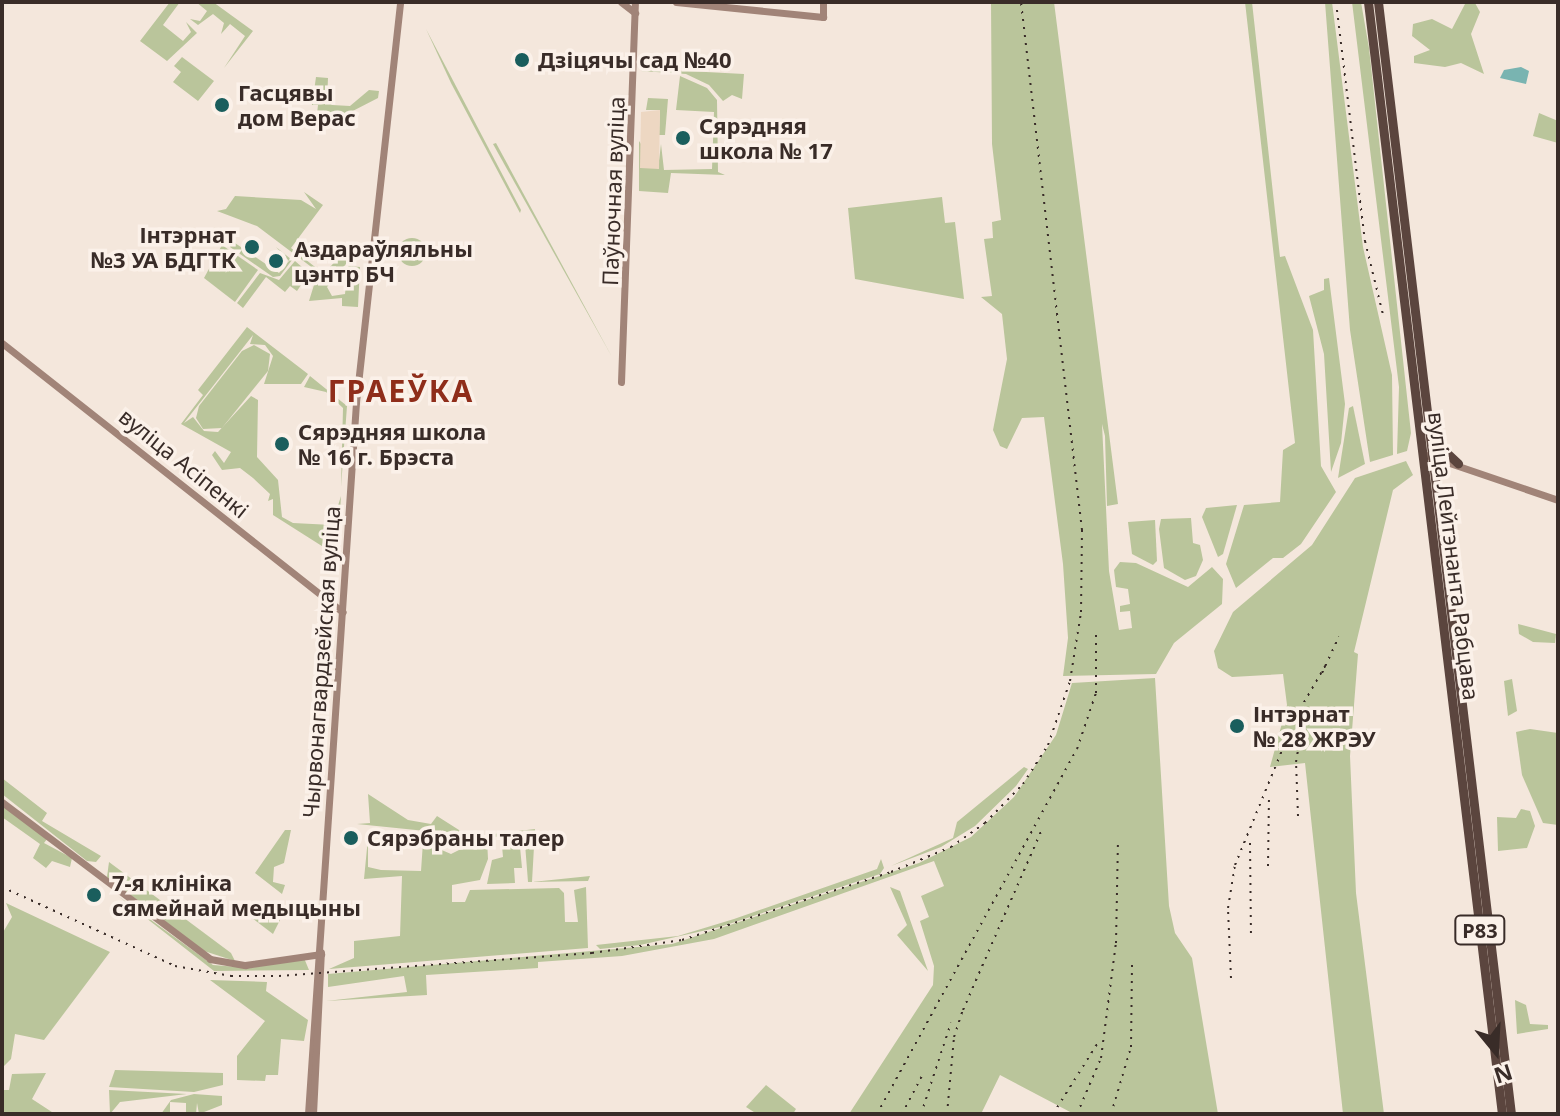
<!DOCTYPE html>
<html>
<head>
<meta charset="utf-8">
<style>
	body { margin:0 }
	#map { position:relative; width:1560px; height:1116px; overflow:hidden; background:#f4e7dc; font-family:"Noto Sans",sans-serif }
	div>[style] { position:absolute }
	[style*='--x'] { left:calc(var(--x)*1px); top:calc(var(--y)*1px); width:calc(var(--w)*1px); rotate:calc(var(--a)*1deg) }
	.green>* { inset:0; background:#bac59b }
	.round { border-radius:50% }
	.plaza>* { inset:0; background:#edd7c2 }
	.water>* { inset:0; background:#79b4b1 }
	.secondary>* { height:7px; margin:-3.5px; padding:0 3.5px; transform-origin:3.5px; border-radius:3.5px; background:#a18478 }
	.highway>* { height:9px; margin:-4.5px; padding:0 4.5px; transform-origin:4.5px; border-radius:4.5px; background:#5b453e }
	.rail>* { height:2px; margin-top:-1px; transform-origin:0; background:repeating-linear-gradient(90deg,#392c28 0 2px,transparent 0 8px) }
	.dots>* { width:22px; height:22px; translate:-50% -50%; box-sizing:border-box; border:4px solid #fbf1e9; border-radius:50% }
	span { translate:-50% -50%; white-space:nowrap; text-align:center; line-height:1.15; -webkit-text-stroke:7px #fbf1e9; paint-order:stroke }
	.shield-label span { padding:2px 6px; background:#fbf1e9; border:2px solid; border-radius:6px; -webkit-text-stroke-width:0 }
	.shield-label { font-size:20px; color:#392c28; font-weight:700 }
	.poi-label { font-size:22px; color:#392c28; font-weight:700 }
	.left { translate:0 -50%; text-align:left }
	.right { translate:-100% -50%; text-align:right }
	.street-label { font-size:22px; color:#392c28 }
	.district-label { font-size:30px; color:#8f2d1a; font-weight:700; letter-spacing:2px }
	.frame { position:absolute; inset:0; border:4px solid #392c28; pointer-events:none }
	.north { position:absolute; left:1456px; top:1012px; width:80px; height:80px; -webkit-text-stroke:6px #fbf1e9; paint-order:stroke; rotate:162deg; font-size:22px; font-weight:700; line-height:32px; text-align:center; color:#392c28 }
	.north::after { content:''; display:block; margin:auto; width:28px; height:36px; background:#392c28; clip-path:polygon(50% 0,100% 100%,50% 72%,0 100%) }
</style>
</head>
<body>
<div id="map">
	<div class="green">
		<div style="clip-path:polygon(170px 2px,180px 2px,163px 25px,183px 41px,191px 32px,186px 22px,197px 33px,167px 61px,140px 41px)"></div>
		<div style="clip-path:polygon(196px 2px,213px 2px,253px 31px,224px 68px,245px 36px,230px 24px,221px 34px,224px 23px,213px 14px,198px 25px,190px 19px,200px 21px,207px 11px)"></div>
		<div style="clip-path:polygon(991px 2px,1054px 2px,1118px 504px,1107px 506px,1105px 436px,1102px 424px,1109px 571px,1119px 630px,1132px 628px,1130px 611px,1120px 612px,1120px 606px,1130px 604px,1128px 589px,1116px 587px,1114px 570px,1120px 562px,1136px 563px,1188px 587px,1212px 567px,1223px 579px,1222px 604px,1174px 643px,1156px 674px,1063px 676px,1068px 638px,1063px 564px,1044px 417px,1022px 418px,1007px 449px,1000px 446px,993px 430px,1007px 359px,1002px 314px,981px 297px,992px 296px,984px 239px,993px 238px,992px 222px,1001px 220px,992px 144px)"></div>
		<div style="clip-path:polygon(1245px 2px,1252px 2px,1280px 257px,1285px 256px,1313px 330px,1321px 466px,1336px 492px,1301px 544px,1283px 558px,1273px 558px,1236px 588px,1226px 564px,1244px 505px,1280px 502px,1283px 450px,1295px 443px)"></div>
		<div style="clip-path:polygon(1325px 2px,1332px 2px,1363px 247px,1392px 375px,1393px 455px,1370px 462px,1350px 330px)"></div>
		<div style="clip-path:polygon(1352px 2px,1361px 2px,1369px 48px,1411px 433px,1407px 451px,1397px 454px,1399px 387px)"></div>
		<div style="clip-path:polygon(1475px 3px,1480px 12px,1471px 34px,1484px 74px,1461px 63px,1445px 67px,1414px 63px,1414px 56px,1430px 50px,1412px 36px,1413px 24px,1432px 19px,1452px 29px,1465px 4px)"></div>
		<div style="clip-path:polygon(426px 29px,521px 210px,520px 213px,451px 83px)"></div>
		<div style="clip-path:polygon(182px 57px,214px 81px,198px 101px,173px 82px,181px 72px,174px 66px)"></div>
		<div style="clip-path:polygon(649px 69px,744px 74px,742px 99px,732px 95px,723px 101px,709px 85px,686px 74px,641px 71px)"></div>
		<div style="clip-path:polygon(680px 76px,707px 88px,717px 100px,718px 172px,725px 175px,671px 173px,668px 193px,639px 191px,639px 141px,658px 169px,661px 144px,664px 170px,712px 169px,714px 112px,676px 110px)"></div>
		<div style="clip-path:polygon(316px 77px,328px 78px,327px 100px,332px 105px,350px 106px,369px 90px,379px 91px,378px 98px,343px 116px,317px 114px,318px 105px,312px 105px)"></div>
		<div style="clip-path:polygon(648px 98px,668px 99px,665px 135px,659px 135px,660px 110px,646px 110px)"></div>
		<div style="clip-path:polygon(1539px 113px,1558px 121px,1558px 143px,1533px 136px)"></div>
		<div style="clip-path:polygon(496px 143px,612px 357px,493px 144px)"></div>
		<div style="clip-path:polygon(304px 192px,323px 205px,291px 248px,324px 274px,338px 258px,350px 259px,327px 287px,332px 296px,345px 294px,348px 266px,360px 267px,358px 307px,342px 306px,342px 298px,309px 301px,318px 272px,257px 226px,217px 211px,226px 209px,235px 196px,301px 200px,316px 209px)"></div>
		<div style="clip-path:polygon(942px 197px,945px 223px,955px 222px,964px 299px,855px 279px,848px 208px)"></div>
		<div class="round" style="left:398px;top:238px;width:28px;height:28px"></div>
		<div style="clip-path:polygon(232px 241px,279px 273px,289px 261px,276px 247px,292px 260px,280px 276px,273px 277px,230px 247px)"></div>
		<div style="clip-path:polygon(222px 245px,258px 270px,235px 302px,204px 278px)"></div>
		<div style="clip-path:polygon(295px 261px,309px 273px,296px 281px,301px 285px,297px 291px,290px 286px,285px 292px,266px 277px,243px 308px,237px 303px,260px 273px,279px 280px)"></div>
		<div style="clip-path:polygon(1329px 278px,1345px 404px,1341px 443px,1331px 472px,1324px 354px,1309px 296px,1324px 290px,1324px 279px)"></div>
		<div style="clip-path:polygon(247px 327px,308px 374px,301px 384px,264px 384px,273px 356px,265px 345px,250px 344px,253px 335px,184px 423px,193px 417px,204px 431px,218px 432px,251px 396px,258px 400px,257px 457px,278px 480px,282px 517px,293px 523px,332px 525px,341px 496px,337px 565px,326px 557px,325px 548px,273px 515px,273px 499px,268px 501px,270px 494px,253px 478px,240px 468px,222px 470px,212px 455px,215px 451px,224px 463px,231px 452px,181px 424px,203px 395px,198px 390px)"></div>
		<div style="clip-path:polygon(254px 345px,270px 354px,268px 371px,222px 428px,203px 429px,196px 418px,199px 406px,242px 351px)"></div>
		<div style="clip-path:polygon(310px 376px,347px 406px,341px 487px,343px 408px,326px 392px,304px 387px)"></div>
		<div style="clip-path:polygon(1353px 406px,1365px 464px,1338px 478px,1349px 408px)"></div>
		<div style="clip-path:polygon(1406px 461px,1413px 475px,1393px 490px,1354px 652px,1358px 654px,1350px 756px,1356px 893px,1384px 1114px,1343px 1114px,1305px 763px,1270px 767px,1287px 705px,1283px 674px,1232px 677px,1218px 668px,1214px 651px,1233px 612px,1312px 545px,1355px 478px)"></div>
		<div style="clip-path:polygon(1237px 505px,1223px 554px,1218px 557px,1202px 517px,1206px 508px)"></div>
		<div style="clip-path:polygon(1191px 518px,1193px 543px,1200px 545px,1203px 560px,1196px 576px,1185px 580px,1164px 568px,1159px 529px,1161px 519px)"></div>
		<div style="clip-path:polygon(1155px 520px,1157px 561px,1153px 565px,1132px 554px,1128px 522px)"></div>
		<div style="clip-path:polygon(1518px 624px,1556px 634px,1555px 643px,1533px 642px,1519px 634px)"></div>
		<div style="clip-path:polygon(1155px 678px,1169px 906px,1175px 933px,1192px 958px,1218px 1114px,1074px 1114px,1000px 1075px,981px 1114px,849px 1114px,933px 985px,934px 966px,920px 921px,929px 917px,921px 896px,944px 886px,934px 861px,714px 939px,622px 956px,538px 962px,538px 968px,426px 975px,427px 995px,326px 1001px,407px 992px,404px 976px,328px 987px,328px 974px,672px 944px,919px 863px,971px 837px,1014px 797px,1056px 735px,1072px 683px)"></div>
		<div style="clip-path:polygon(1512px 679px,1517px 711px,1508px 716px,1504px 681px)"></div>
		<div style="clip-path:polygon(1530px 729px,1558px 733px,1558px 825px,1543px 823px,1522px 775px,1516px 732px)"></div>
		<div style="clip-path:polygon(1024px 767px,1028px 769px,1016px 786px,975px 826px,941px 847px,891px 866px,953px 838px,957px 822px)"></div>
		<div style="clip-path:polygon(2px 778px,47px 813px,42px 821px,101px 856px,96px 862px,87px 861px,2px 794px)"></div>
		<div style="clip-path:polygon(368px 794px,408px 820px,431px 824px,437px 816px,470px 837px,535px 829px,532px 882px,590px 876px,588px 881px,528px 882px,524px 831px,516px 832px,487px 839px,488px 859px,480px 880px,452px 885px,452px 902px,465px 902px,470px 890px,559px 888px,564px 893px,565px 922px,578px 922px,574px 890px,586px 887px,588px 948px,329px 969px,354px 958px,354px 941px,400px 936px,402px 876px,364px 879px,368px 838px,368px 867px,381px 870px,421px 871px,423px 842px,451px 854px,463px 848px,455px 834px,357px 824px,370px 823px)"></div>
		<div style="clip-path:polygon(2px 805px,47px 839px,44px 843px,72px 858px,70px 867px,52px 861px,46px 868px,33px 858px,40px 844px,2px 817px)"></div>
		<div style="clip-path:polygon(1521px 809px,1530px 811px,1535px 826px,1527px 848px,1498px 851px,1497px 817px,1516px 818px)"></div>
		<div style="clip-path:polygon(285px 830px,291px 830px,284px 863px,274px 867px,273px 882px,285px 885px,282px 894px,255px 873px)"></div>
		<div style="clip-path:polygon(502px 846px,520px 847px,522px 868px,514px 868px,515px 883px,487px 884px,492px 860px,503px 857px)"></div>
		<div style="clip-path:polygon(881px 859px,884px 868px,880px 874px,720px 927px,640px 945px,600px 949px,596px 945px,678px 936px,734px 919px,877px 869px)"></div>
		<div style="clip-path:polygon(109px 862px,231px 953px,235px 961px,204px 951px,107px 877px)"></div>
		<div style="clip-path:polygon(890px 887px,900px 891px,928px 971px,897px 935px,907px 925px)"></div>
		<div style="clip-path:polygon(118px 896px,213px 965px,250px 968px,304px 958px,309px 970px,214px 971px)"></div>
		<div style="clip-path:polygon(6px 903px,110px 952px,44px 1040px,15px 1034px,11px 1059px,2px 1068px,2px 934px,12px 917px)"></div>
		<div style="clip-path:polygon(262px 905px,280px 920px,273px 934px,252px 918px)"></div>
		<div style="clip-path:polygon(210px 980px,267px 982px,266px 991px,308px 1020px,304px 1041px,281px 1039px,278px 1075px,266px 1075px,265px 1081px,237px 1080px,237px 1056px,265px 1021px)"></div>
		<div style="clip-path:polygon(1515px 1000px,1526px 1005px,1530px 1024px,1548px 1025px,1548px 1029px,1517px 1034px)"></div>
		<div style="clip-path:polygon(115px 1070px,223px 1073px,223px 1085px,194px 1092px,109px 1087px)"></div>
		<div style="clip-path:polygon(46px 1073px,32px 1099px,55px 1114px,2px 1114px,2px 1090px,9px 1090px,12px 1074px)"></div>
		<div style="clip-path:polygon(766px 1085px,796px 1109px,793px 1114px,757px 1114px,746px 1107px)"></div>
		<div style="clip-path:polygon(109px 1090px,187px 1094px,120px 1102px,110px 1114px)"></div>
		<div style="clip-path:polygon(194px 1094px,222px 1096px,222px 1105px,199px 1114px,197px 1103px,196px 1114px,186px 1114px,186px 1103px,170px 1102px,170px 1114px,161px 1114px,171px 1100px)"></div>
	</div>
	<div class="plaza">
		<div style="clip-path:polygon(660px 110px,659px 169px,640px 168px,641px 112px)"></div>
	</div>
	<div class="water">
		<div style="clip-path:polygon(1521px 67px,1529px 71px,1526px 84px,1500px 78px,1504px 70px)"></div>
	</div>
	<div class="secondary">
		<div style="--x:621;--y:2;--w:18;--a:38"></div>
		<div style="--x:676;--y:2;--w:148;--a:5.8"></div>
		<div style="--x:823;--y:17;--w:15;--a:-90"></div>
		<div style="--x:2;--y:343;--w:434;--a:38.3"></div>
		<div style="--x:621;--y:382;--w:380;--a:-87.9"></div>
		<div style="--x:1423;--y:454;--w:143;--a:18.8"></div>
		<div style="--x:2;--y:802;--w:261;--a:37"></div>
		<div style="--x:210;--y:959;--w:36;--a:10"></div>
		<div style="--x:245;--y:965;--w:77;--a:-8.2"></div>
		<div style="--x:308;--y:1114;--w:714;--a:-86.14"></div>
		<div style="--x:356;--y:402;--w:402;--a:-83.7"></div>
		<div style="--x:313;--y:1114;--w:162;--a:-87.2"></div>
	</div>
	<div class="highway">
		<div style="--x:1368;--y:2;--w:1120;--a:83.13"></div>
		<div style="--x:1378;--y:2;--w:1120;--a:83.18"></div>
		<div style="--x:1434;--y:441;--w:33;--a:43"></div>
	</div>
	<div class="rail">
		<div style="--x:1336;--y:2;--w:241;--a:83.1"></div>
		<div style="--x:1365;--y:241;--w:76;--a:76.3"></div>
		<div style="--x:1322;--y:673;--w:40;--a:-65"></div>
		<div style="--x:1298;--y:816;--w:54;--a:-92.1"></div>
		<div style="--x:1296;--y:762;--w:42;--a:-80.3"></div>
		<div style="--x:1250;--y:843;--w:94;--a:89.4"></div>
		<div style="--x:1268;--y:866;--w:70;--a:-89.2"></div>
		<div style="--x:2;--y:887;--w:190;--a:24.5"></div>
		<div style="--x:175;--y:966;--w:57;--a:10.1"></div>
		<div style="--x:231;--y:976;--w:48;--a:0"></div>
		<div style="--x:279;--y:976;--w:314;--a:-4.2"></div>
		<div style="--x:592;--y:953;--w:91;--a:-8.2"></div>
		<div style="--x:682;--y:940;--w:220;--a:-18"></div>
		<div style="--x:891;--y:872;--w:65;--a:-22.6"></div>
		<div style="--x:951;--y:847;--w:42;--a:-35.2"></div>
		<div style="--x:985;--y:823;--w:54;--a:-45.7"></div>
		<div style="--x:1023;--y:784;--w:46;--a:-57.3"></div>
		<div style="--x:1048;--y:745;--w:68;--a:-71"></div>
		<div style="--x:1070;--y:681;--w:70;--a:-80.9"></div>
		<div style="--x:1081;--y:612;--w:82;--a:-89.3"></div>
		<div style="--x:1082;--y:530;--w:532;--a:-96.59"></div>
		<div style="--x:1231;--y:978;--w:70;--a:-92.5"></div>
		<div style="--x:1228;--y:908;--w:44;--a:-80.8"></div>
		<div style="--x:1235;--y:865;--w:161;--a:-67.7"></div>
		<div style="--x:1296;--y:716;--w:61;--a:-59.7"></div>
		<div style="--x:877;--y:1114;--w:416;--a:-61.3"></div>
		<div style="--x:1077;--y:749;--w:59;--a:-71.3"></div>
		<div style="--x:1096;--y:693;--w:60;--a:-90"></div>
		<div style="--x:902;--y:1114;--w:47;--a:-62.4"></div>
		<div style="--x:921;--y:1114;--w:96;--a:-71.8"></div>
		<div style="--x:947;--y:1114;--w:77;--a:-84.8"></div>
		<div style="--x:954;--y:1037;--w:28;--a:-72"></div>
		<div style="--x:963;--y:1010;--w:197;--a:-66.4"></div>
		<div style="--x:1053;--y:1114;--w:83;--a:-57.8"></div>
		<div style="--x:1077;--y:1114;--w:61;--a:-66.8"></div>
		<div style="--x:1101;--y:1058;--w:116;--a:-82.6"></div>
		<div style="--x:1116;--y:943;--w:103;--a:-88.9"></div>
		<div style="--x:1111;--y:1114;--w:70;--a:-73.4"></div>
		<div style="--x:1131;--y:1047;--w:83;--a:-89.3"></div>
	</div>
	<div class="dots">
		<div style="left:522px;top:60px;background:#1a5e5d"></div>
		<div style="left:222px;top:105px;background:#1a5e5d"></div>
		<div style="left:683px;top:138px;background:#1a5e5d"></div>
		<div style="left:252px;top:247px;background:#1a5e5d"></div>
		<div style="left:276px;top:261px;background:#1a5e5d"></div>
		<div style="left:282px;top:444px;background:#1a5e5d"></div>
		<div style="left:1237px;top:726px;background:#1a5e5d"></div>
		<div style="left:351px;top:838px;background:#1a5e5d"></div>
		<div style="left:94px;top:895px;background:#1a5e5d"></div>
	</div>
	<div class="shield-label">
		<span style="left:1480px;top:930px">Р83</span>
	</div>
	<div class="poi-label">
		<span class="left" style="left:538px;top:60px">Дзіцячы сад №40</span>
		<span class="left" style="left:238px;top:105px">Гасцявы<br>дом Верас</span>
		<span class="left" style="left:699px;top:138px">Сярэдняя<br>школа № 17</span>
		<span class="right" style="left:236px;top:247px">Інтэрнат<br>№3 УА БДГТК</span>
		<span class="left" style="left:294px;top:261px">Аздараўляльны<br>цэнтр БЧ</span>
		<span class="left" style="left:298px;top:444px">Сярэдняя школа<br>№ 16 г. Брэста</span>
		<span class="left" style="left:1253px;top:726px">Інтэрнат<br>№ 28 ЖРЭУ</span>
		<span class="left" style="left:367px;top:838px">Сярэбраны талер</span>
		<span class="left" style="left:112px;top:895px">7-я клініка<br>сямейнай медыцыны</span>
	</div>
	<div class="street-label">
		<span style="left:613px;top:191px;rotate:-88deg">Паўночная вуліца</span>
		<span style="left:184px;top:463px;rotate:39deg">вуліца Асіпенкі</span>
		<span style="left:1454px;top:556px;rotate:83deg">вуліца Лейтэнанта Рабцава</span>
		<span style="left:321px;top:662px;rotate:-86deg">Чырвонагвардзейская вуліца</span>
	</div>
	<div class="district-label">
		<span style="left:401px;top:391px">ГРАЕЎКА</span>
	</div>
	<div class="frame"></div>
	<div class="north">N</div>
</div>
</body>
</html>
